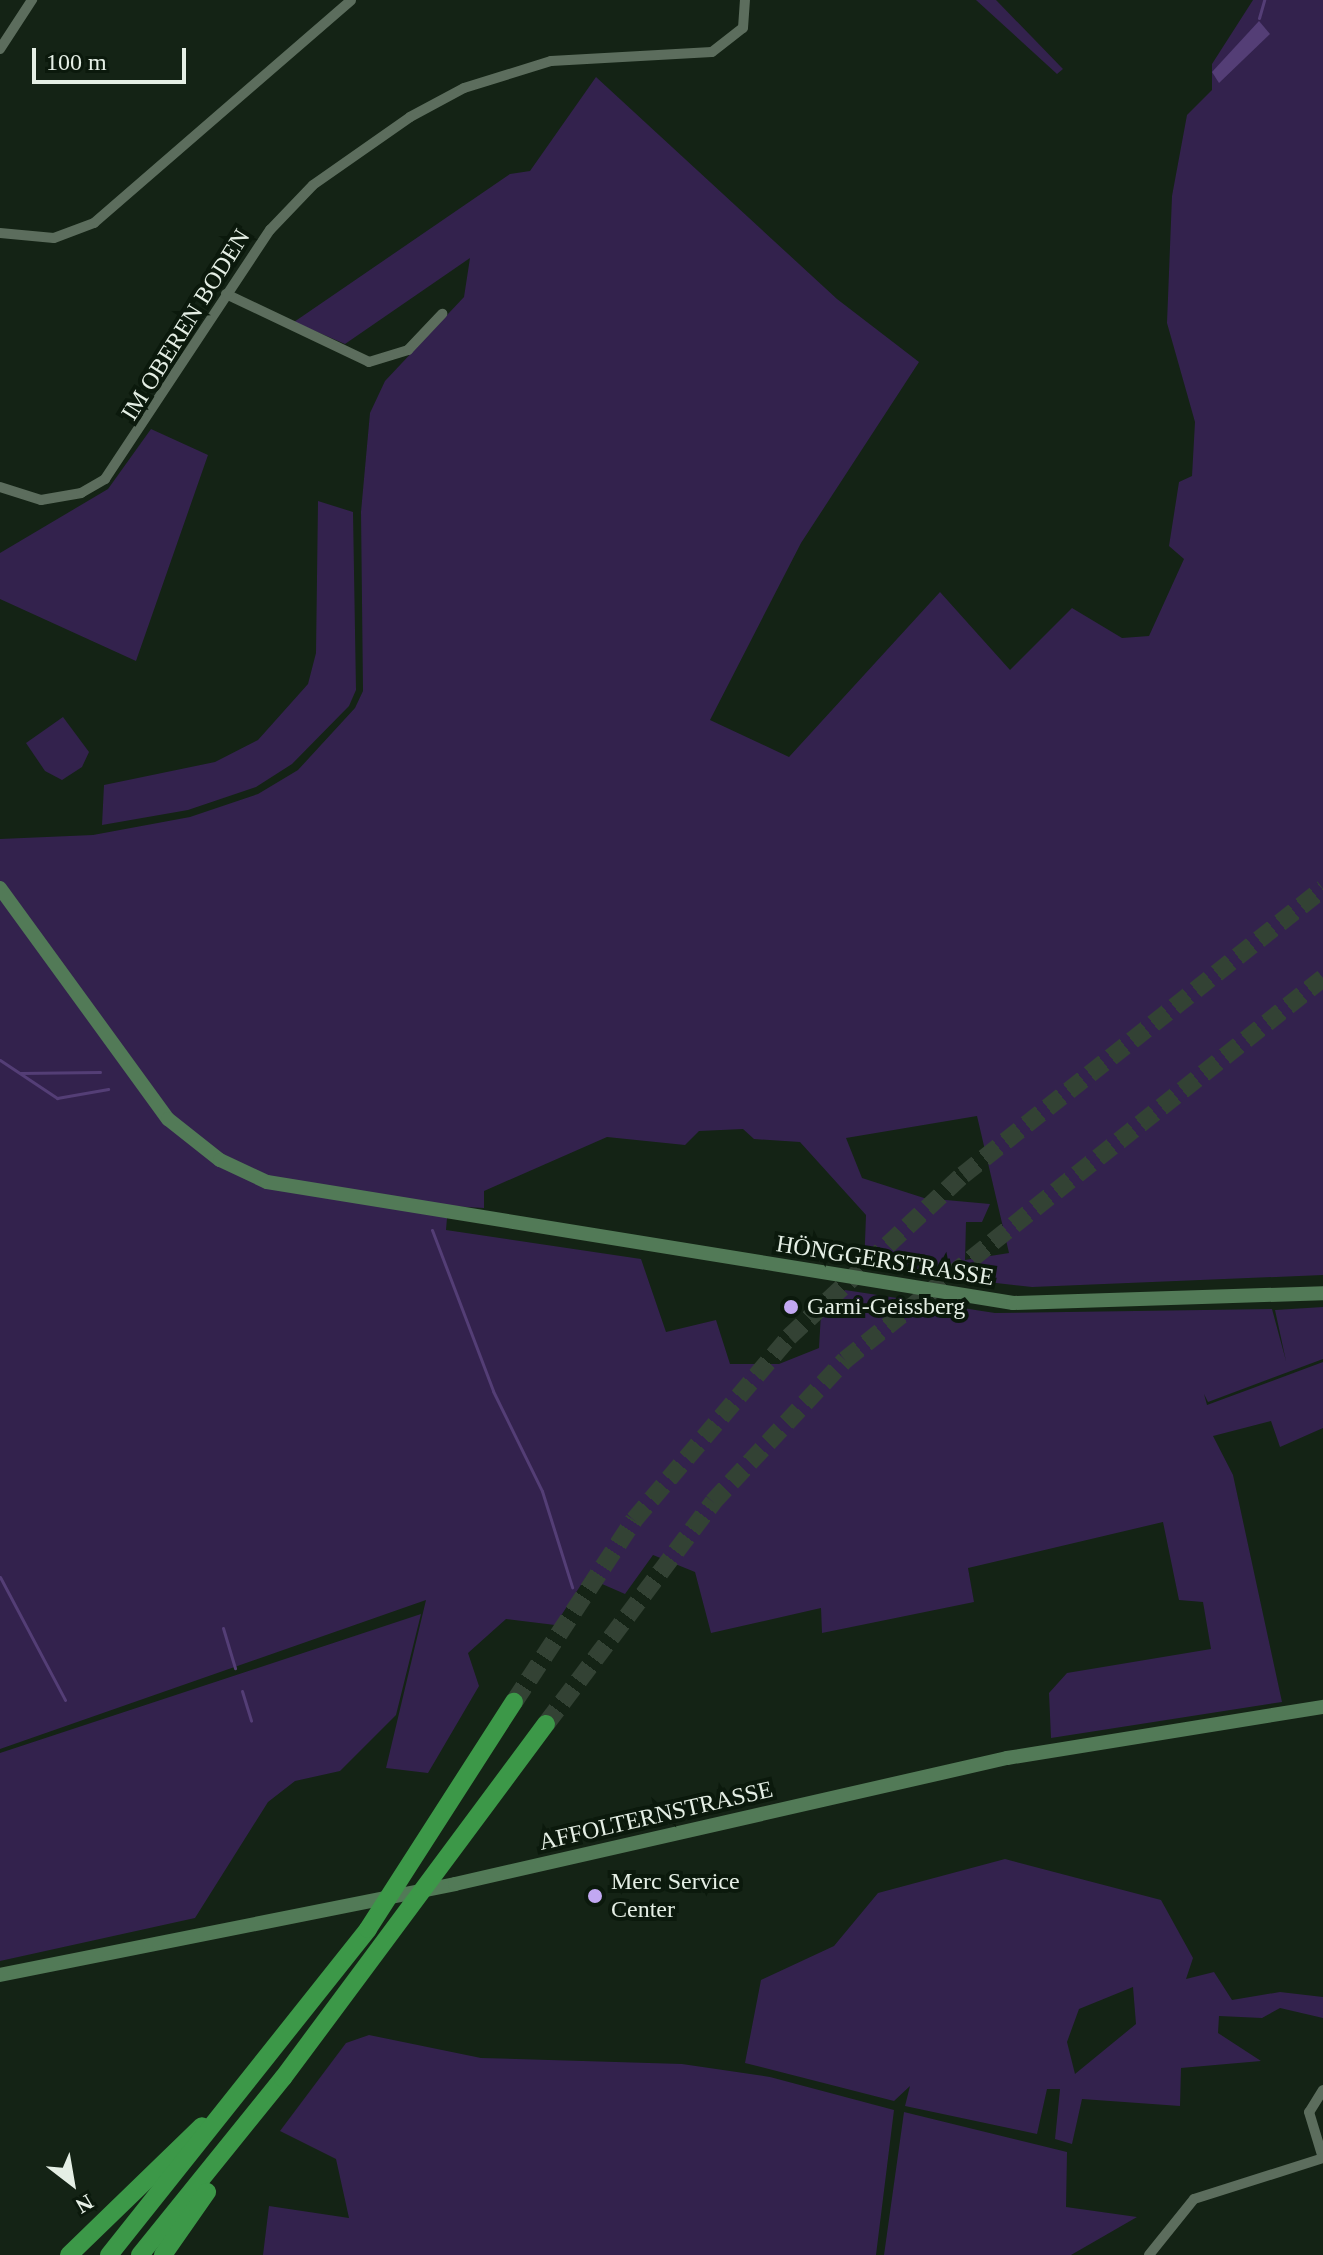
<!DOCTYPE html>
<html>
<head>
<meta charset="utf-8">
<style>
	body { margin:0 }
	#map { position:relative; width:1323px; height:2255px; overflow:hidden; background:#142315; font-family:"Times New Roman",serif }
	div>[style] { position:absolute }
	[style*='--x'] { left:calc(var(--x)*1px); top:calc(var(--y)*1px); width:calc(var(--w)*1px); rotate:calc(var(--a)*1deg) }
	.green>* { inset:0; background:#33224d }
	.water>* { inset:0; background:#543e76 }
	.stream>* { height:3px; margin:-1.5px; padding:0 1.5px; transform-origin:1.5px; border-radius:1.5px; background:#543e76 }
	.highway-tunnel>* { height:18px; margin-top:-9px; transform-origin:0; background:repeating-linear-gradient(90deg,#334234 0 18px,transparent 0 27px) }
	.street>* { height:10px; margin:-5px; padding:0 5px; transform-origin:5px; border-radius:5px; background:#5c6d5d }
	.secondary>* { height:14px; margin:-7px; padding:0 7px; transform-origin:7px; border-radius:7px; background:#527a57 }
	.highway>* { height:18px; margin:-9px; padding:0 9px; transform-origin:9px; border-radius:9px; background:#3c9848 }
	.dots>* { width:22px; height:22px; translate:-50% -50%; box-sizing:border-box; border:4px solid #0b190c; border-radius:50% }
	span { translate:-50% -50%; white-space:nowrap; text-align:center; line-height:1.15; -webkit-text-stroke:8px #0b190c; paint-order:stroke }
	.street-label { font-size:24px; color:#e5efe5 }
	.poi-label { font-size:24px; color:#e5efe5 }
	.left { translate:0 -50%; text-align:left }
	.north { position:absolute; left:32px; top:2143px; width:80px; height:80px; -webkit-text-stroke:6px #0b190c; paint-order:stroke; rotate:149deg; font-size:22px; font-weight:700; line-height:32px; text-align:center; color:#e5efe5 }
	.north::after { content:''; display:block; margin:auto; width:28px; height:36px; background:#e5efe5; clip-path:polygon(50% 0,100% 100%,50% 72%,0 100%) }
	.scale { position:absolute; left:32px; top:48px; width:154px; height:36px; box-sizing:border-box; border:4px solid #e5efe5; border-top:0; padding-left:10px; font-size:24px; line-height:28px; white-space:nowrap; color:#e5efe5; -webkit-text-stroke:6px #0b190c; paint-order:stroke }
</style>
</head>
<body>
<div id="map">
	<div class="green">
		<div style="clip-path:polygon(976px 0,996px 0,1063px 69px,1057px 74px)"></div>
		<div style="clip-path:polygon(evenodd,1253px 0,1323px 0,1323px 1275px,1032px 1287px,864px 1268px,866px 1215px,800px 1142px,754px 1139px,743px 1129px,699px 1131px,685px 1145px,607px 1137px,484px 1191px,484px 1208px,448px 1206px,446px 1230px,641px 1259px,666px 1332px,716px 1320px,730px 1364px,779px 1364px,819px 1348px,821px 1313px,845px 1290px,995px 1313px,1272px 1309px,1286px 1361px,1275px 1310px,1323px 1307px,1323px 1359px,1208px 1402px,1204px 1394px,1207px 1405px,1323px 1362px,1323px 1428px,1280px 1447px,1271px 1421px,1213px 1436px,1233px 1475px,1282px 1702px,1051px 1738px,1049px 1693px,1067px 1673px,1211px 1649px,1203px 1602px,1179px 1600px,1163px 1522px,968px 1568px,974px 1602px,822px 1633px,821px 1608px,711px 1633px,695px 1572px,653px 1555px,625px 1594px,586px 1577px,555px 1625px,506px 1619px,468px 1653px,479px 1686px,428px 1773px,386px 1768px,426px 1600px,0 1749px,0 839px,93px 835px,190px 817px,258px 794px,298px 770px,355px 708px,363px 691px,361px 512px,370px 413px,385px 381px,464px 297px,470px 258px,345px 344px,294px 322px,510px 174px,530px 171px,596px 77px,837px 299px,919px 362px,801px 543px,710px 720px,789px 757px,940px 592px,1010px 670px,1072px 608px,1122px 638px,1149px 636px,1184px 559px,1169px 546px,1179px 482px,1192px 476px,1195px 422px,1167px 323px,1172px 196px,1187px 115px,1212px 90px,1212px 64px,1253px 0,977px 1116px,1009px 1253px,965px 1260px,966px 1222px,982px 1222px,990px 1204px,924px 1198px,862px 1178px,846px 1138px,977px 1116px)"></div>
		<div style="clip-path:polygon(151px 429px,208px 455px,136px 661px,0 599px,0 553px,108px 489px)"></div>
		<div style="clip-path:polygon(318px 501px,353px 512px,356px 690px,349px 706px,292px 764px,256px 787px,188px 810px,102px 825px,104px 785px,215px 762px,258px 740px,308px 684px,316px 653px)"></div>
		<div style="clip-path:polygon(63px 717px,89px 752px,82px 767px,62px 780px,45px 771px,26px 743px)"></div>
		<div style="clip-path:polygon(421px 1614px,396px 1715px,340px 1771px,295px 1781px,268px 1802px,195px 1918px,0 1961px,0 1753px)"></div>
		<div style="clip-path:polygon(evenodd,1005px 1859px,1161px 1900px,1193px 1958px,1186px 1979px,1214px 1972px,1232px 2000px,1280px 1992px,1323px 1997px,1323px 2018px,1280px 2008px,1262px 2018px,1219px 2016px,1218px 2033px,1261px 2061px,1181px 2068px,1180px 2106px,1082px 2099px,1072px 2144px,1055px 2139px,1060px 2089px,1047px 2089px,1037px 2134px,905px 2106px,910px 2086px,894px 2101px,745px 2063px,761px 1980px,834px 1946px,878px 1893px,1005px 1859px,1133px 1987px,1136px 2024px,1075px 2074px,1067px 2042px,1079px 2009px,1133px 1987px)"></div>
		<div style="clip-path:polygon(369px 2035px,481px 2058px,682px 2064px,770px 2077px,894px 2110px,876px 2255px,263px 2255px,269px 2206px,349px 2218px,336px 2159px,280px 2131px,346px 2043px)"></div>
		<div style="clip-path:polygon(904px 2112px,1067px 2152px,1066px 2207px,1137px 2217px,1071px 2255px,884px 2255px)"></div>
	</div>
	<div class="water">
		<div style="clip-path:polygon(1259px 21px,1270px 34px,1219px 83px,1212px 72px)"></div>
	</div>
	<div class="stream">
		<div style="--x:1259;--y:18;--w:19;--a:-74"></div>
		<div style="--x:0;--y:1060;--w:69;--a:33.7"></div>
		<div style="--x:57;--y:1098;--w:52;--a:-10"></div>
		<div style="--x:20;--y:1073;--w:80;--a:-0.7"></div>
		<div style="--x:432;--y:1230;--w:172;--a:69.2"></div>
		<div style="--x:493;--y:1391;--w:111;--a:63.9"></div>
		<div style="--x:542;--y:1491;--w:101;--a:72.6"></div>
		<div style="--x:0;--y:1577;--w:139;--a:62.1"></div>
		<div style="--x:223;--y:1628;--w:42;--a:73.3"></div>
		<div style="--x:242;--y:1691;--w:31;--a:73"></div>
	</div>
	<div class="highway-tunnel">
		<div style="--x:514;--y:1702;--w:218;--a:-56.6"></div>
		<div style="--x:634;--y:1520;--w:240;--a:-49.7"></div>
		<div style="--x:789;--y:1337;--w:238;--a:-43"></div>
		<div style="--x:963;--y:1175;--w:460;--a:-38.5"></div>
		<div style="--x:546;--y:1724;--w:278;--a:-53"></div>
		<div style="--x:713;--y:1502;--w:194;--a:-47.1"></div>
		<div style="--x:845;--y:1360;--w:612;--a:-38.63"></div>
	</div>
	<div class="street">
		<div style="--x:0;--y:49;--w:59;--a:-56.9"></div>
		<div style="--x:0;--y:233;--w:54;--a:5.3"></div>
		<div style="--x:54;--y:238;--w:43;--a:-20.6"></div>
		<div style="--x:94;--y:223;--w:340;--a:-40.9"></div>
		<div style="--x:226;--y:294;--w:158;--a:25.4"></div>
		<div style="--x:369;--y:362;--w:41;--a:-17.1"></div>
		<div style="--x:408;--y:350;--w:50;--a:-46.6"></div>
		<div style="--x:0;--y:487;--w:43;--a:17.6"></div>
		<div style="--x:41;--y:500;--w:41;--a:-9.9"></div>
		<div style="--x:81;--y:493;--w:28;--a:-30"></div>
		<div style="--x:105;--y:479;--w:299;--a:-56.5"></div>
		<div style="--x:270;--y:230;--w:62;--a:-46.3"></div>
		<div style="--x:313;--y:185;--w:118;--a:-35"></div>
		<div style="--x:410;--y:117;--w:61;--a:-28.2"></div>
		<div style="--x:464;--y:88;--w:91;--a:-17.2"></div>
		<div style="--x:551;--y:61;--w:161;--a:-3.2"></div>
		<div style="--x:712;--y:52;--w:39;--a:-38"></div>
		<div style="--x:743;--y:28;--w:28;--a:-86"></div>
		<div style="--x:1323;--y:2090;--w:26;--a:122"></div>
		<div style="--x:1309;--y:2112;--w:48;--a:73.1"></div>
		<div style="--x:1149;--y:2255;--w:72;--a:-51.2"></div>
		<div style="--x:1194;--y:2199;--w:135;--a:-17.6"></div>
	</div>
	<div class="secondary">
		<div style="--x:0;--y:888;--w:286;--a:54"></div>
		<div style="--x:168;--y:1119;--w:66;--a:38.3"></div>
		<div style="--x:220;--y:1160;--w:52;--a:25.1"></div>
		<div style="--x:267;--y:1182;--w:756;--a:9.21"></div>
		<div style="--x:1013;--y:1303;--w:310;--a:-1.8"></div>
		<div style="--x:0;--y:1975;--w:464;--a:-11.3"></div>
		<div style="--x:455;--y:1884;--w:566;--a:-12.86"></div>
		<div style="--x:1007;--y:1758;--w:320;--a:-9.2"></div>
	</div>
	<div class="highway">
		<div style="--x:69;--y:2255;--w:185;--a:-44.1"></div>
		<div style="--x:109;--y:2255;--w:416;--a:-51.5"></div>
		<div style="--x:368;--y:1929;--w:270;--a:-57.3"></div>
		<div style="--x:140;--y:2255;--w:228;--a:-51.1"></div>
		<div style="--x:283;--y:2078;--w:441;--a:-53.4"></div>
		<div style="--x:163;--y:2255;--w:77;--a:-55.1"></div>
	</div>
	<div class="dots">
		<div style="left:791px;top:1307px;background:#c2a8f2"></div>
		<div style="left:595px;top:1896px;background:#c2a8f2"></div>
	</div>
	<div class="street-label">
		<span style="left:186px;top:325px;rotate:-58deg">IM OBEREN BODEN</span>
		<span style="left:885px;top:1261px;rotate:9deg">HÖNGGERSTRASSE</span>
		<span style="left:656px;top:1816px;rotate:-13deg">AFFOLTERNSTRASSE</span>
	</div>
	<div class="poi-label">
		<span class="left" style="left:807px;top:1307px">Garni-Geissberg</span>
		<span class="left" style="left:611px;top:1896px">Merc Service<br>Center</span>
	</div>
	<div class="north">N</div>
	<div class="scale">100 m</div>
</div>
</body>
</html>
